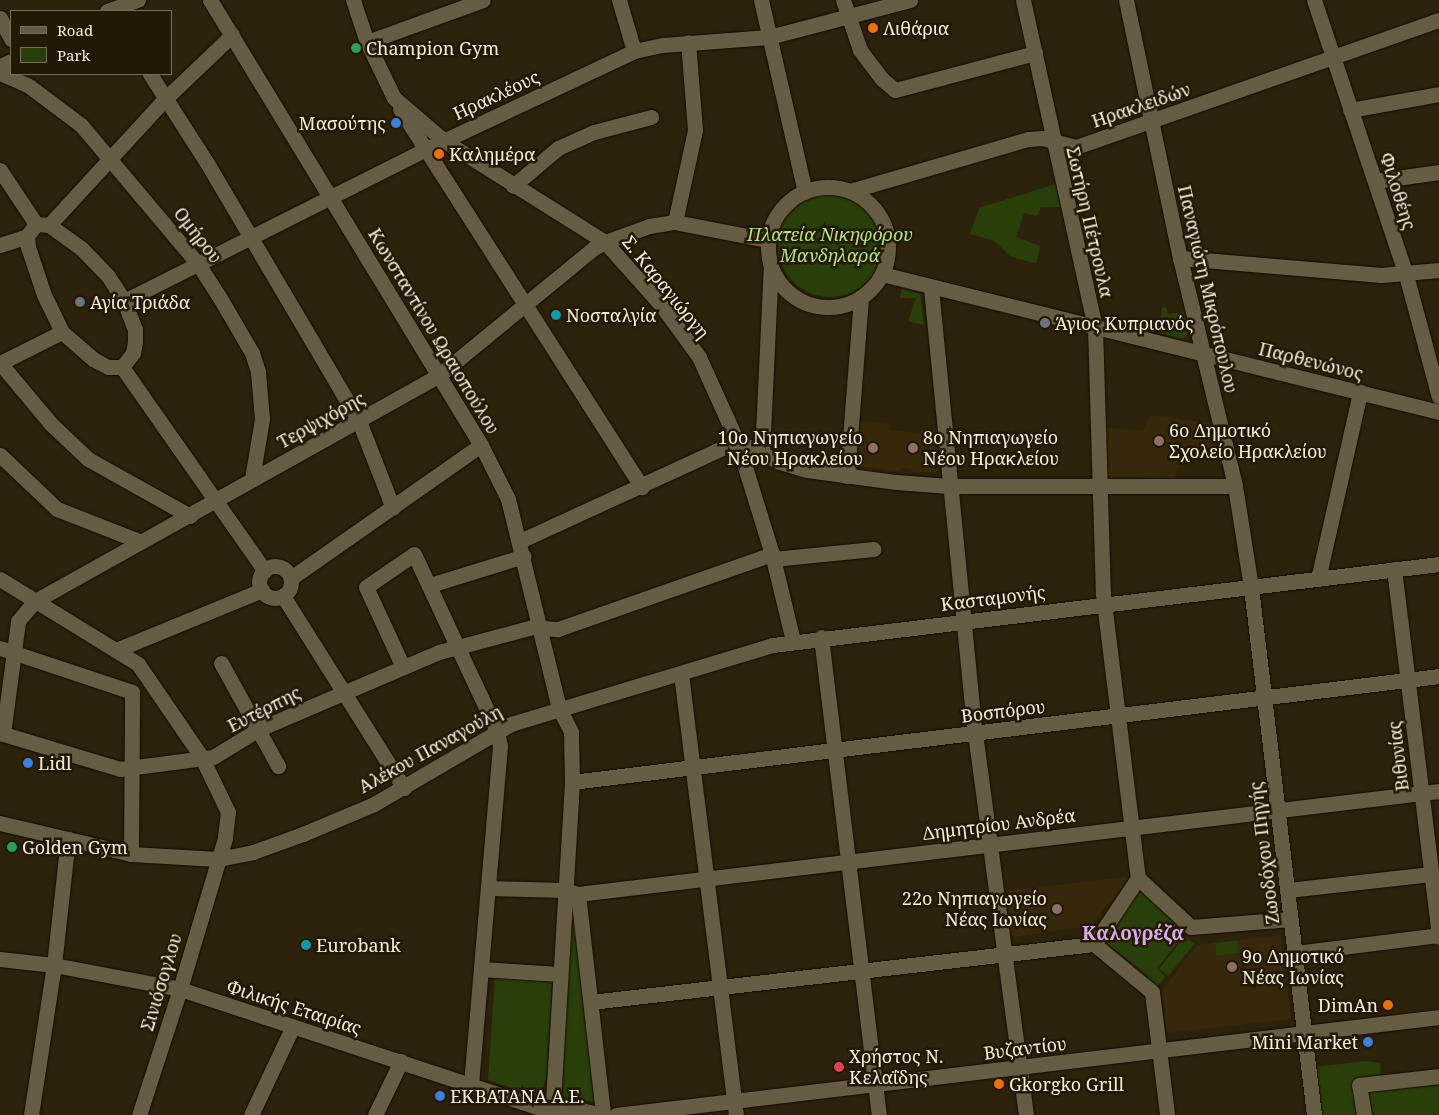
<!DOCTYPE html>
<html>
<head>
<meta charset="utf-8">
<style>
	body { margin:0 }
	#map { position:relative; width:1439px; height:1115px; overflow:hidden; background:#2c220c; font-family:"Noto Serif",serif }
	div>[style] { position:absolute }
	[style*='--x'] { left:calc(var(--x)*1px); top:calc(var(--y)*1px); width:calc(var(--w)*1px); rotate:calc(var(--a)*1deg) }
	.built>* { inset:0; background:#36290b }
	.green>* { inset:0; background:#283f09 }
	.round { border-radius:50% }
	.roads { filter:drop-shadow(0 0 1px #140b00) drop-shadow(0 0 1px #140b00) }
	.minor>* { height:15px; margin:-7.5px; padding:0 7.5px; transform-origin:7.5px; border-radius:7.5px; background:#665b43 }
	.minor>.ring { margin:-7.5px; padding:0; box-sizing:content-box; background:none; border:15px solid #665b43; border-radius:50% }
	.dots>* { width:14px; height:14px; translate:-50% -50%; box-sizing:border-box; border:2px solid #221804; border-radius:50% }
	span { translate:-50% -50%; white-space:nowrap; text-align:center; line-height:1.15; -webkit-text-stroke:5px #221804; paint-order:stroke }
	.poi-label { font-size:18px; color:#f4ede0 }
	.left { translate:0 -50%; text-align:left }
	.right { translate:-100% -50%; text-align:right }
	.street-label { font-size:18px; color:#f4ede0 }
	.park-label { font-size:18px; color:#b0e27d; font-style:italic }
	.neighbourhood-label { font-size:19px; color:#daaceb; font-weight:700 }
	.legend { position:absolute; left:10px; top:10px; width:162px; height:65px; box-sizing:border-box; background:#221804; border:1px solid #766d5c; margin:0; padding:6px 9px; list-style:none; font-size:15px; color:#f4ede0 }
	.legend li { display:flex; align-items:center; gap:10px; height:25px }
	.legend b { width:25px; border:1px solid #766d5c }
</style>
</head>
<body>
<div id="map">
	<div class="built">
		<div style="clip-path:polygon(1151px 415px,1210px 423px,1216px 453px,1180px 461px,1174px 478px,1104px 477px,1105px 428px,1143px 430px)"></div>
		<div style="clip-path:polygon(859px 421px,889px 423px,888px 430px,935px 434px,939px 469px,935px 473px,914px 472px,909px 468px,900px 468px,900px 471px,856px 466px)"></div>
		<div style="clip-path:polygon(1128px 877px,1129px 880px,1090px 926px,1012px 937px,1006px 891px)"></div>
		<div style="clip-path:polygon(1280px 935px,1291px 1019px,1167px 1033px,1162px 991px,1197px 945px)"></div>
	</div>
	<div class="green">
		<div style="clip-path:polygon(1056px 184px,1060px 207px,1041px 207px,1037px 216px,1024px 213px,1016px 237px,1040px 246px,1036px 264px,1010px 256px,995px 241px,970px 234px,979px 208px)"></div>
		<div class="round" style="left:778px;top:193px;width:104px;height:104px"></div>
		<div style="clip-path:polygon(902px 289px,920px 294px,924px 325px,908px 321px,916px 298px,900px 298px)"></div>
		<div style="clip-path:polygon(1166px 307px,1168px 314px,1184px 312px,1189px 332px,1183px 339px,1159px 333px,1162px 308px)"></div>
		<div style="clip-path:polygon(1142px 890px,1181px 924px,1183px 930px,1182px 937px,1157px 968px,1165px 977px,1156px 987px,1146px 974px,1105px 942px,1105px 932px)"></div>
		<div style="clip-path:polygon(571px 909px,576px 909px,596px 1102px,562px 1097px)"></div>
		<div style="clip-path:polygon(1185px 936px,1194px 944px,1168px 976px,1159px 969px)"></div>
		<div style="clip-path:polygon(1237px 941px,1238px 953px,1216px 956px,1215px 943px)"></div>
		<div style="clip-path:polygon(495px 978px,552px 981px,546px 1079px,539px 1097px,488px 1080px)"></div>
		<div style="clip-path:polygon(1366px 1061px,1380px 1063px,1381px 1080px,1354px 1083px,1356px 1115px,1322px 1115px,1314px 1067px)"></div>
		<div style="clip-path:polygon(1439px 1080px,1439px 1115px,1370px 1115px,1366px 1089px)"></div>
	</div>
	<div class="roads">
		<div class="minor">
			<div style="--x:210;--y:0;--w:521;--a:58.66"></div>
			<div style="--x:481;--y:445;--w:60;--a:63.4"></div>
			<div style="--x:508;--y:499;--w:215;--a:76.3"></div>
			<div style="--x:559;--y:708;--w:27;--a:63"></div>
			<div style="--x:571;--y:732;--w:50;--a:88.9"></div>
			<div style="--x:572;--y:782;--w:334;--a:93.4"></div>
			<div style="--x:353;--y:0;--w:44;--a:71.6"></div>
			<div style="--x:367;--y:42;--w:62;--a:64.3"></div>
			<div style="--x:394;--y:98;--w:65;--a:40.6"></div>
			<div style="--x:443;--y:140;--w:191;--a:32.2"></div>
			<div style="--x:605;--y:242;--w:86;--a:48.3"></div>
			<div style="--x:662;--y:306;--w:63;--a:54"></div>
			<div style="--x:699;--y:357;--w:92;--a:65.7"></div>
			<div style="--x:737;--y:441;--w:118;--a:72.8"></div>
			<div style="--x:772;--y:554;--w:89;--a:76.4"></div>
			<div style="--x:619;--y:0;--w:53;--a:73.6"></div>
			<div style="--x:761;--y:0;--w:197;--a:77.1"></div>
			<div style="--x:843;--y:0;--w:53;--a:71.2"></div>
			<div style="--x:860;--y:50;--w:36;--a:53"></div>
			<div style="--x:882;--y:79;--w:17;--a:40"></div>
			<div style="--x:895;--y:90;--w:145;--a:-14.8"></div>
			<div style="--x:1023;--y:0;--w:335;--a:77.6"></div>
			<div style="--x:1095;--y:327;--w:267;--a:88.3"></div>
			<div style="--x:1103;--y:594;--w:286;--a:83"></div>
			<div style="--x:1126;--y:0;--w:264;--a:78.2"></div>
			<div style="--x:1180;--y:258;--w:235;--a:76.4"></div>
			<div style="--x:1235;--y:486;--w:102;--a:81"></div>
			<div style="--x:1251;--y:587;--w:532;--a:83.2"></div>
			<div style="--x:1314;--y:0;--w:290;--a:71.5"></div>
			<div style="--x:1406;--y:275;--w:126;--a:74.9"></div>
			<div style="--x:107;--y:11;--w:33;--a:-20"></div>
			<div style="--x:0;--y:18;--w:24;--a:62"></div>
			<div style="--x:367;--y:42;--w:123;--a:-19.9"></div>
			<div style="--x:0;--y:66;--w:12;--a:-24"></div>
			<div style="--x:0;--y:73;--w:32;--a:24"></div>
			<div style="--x:29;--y:86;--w:65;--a:36.9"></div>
			<div style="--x:81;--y:125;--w:182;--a:49.9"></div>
			<div style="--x:198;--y:264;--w:40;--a:57.1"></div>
			<div style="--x:220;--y:298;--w:64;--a:59.8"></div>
			<div style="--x:252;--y:353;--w:20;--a:72"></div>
			<div style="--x:258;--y:372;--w:47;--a:85.1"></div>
			<div style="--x:262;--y:419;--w:61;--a:99.5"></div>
			<div style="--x:150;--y:74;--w:106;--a:57.4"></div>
			<div style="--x:207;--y:163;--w:299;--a:59.5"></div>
			<div style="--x:359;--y:421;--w:93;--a:68.7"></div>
			<div style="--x:400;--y:109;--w:449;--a:57.4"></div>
			<div style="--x:1350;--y:110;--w:90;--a:-10.2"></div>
			<div style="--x:0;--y:170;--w:65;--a:56.3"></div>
			<div style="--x:1375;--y:181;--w:65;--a:-8"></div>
			<div style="--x:513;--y:186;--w:59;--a:-40.2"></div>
			<div style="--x:558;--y:148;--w:39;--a:-24"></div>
			<div style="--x:594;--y:132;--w:59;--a:-14.7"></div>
			<div class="ring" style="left:768px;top:187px;width:105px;height:105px"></div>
			<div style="--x:850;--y:191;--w:185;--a:-16.3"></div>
			<div style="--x:1028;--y:139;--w:14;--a:-4"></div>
			<div style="--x:1042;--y:138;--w:35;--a:15"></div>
			<div style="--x:1076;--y:147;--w:385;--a:-19.3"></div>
			<div style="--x:675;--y:222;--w:94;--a:-77.7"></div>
			<div style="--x:695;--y:130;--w:88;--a:-94.5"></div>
			<div style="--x:36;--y:224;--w:13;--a:4"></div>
			<div style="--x:49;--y:225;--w:39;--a:36"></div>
			<div style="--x:81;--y:248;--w:39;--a:46"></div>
			<div style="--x:108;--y:276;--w:30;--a:57"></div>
			<div style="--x:124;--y:301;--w:30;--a:69"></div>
			<div style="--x:135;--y:329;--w:13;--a:90"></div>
			<div style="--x:135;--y:342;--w:11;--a:100"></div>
			<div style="--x:133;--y:353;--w:18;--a:128"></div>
			<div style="--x:122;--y:367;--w:14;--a:180"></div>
			<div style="--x:108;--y:367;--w:17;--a:-152"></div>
			<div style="--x:93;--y:359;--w:41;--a:-138.9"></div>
			<div style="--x:62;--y:332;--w:41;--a:-115.9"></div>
			<div style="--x:44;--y:295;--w:51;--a:-108.4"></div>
			<div style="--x:28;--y:247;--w:11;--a:-95"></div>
			<div style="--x:27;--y:236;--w:15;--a:-53"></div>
			<div style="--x:49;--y:225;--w:171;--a:-47.4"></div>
			<div style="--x:165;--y:99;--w:93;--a:-43.7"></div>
			<div style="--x:0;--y:245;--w:28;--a:-18"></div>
			<div style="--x:1180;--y:258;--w:202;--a:4.8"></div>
			<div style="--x:1381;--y:275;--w:58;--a:-4.9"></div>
			<div style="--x:882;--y:274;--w:574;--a:13.92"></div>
			<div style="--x:931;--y:288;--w:447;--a:84.4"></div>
			<div style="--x:975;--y:733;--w:385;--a:82.4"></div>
			<div style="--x:124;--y:301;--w:336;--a:-26.7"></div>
			<div style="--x:424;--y:150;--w:232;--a:-25.2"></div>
			<div style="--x:634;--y:51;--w:30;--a:-12"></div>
			<div style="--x:663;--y:45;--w:106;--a:-4.3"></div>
			<div style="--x:769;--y:37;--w:146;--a:-14.7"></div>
			<div style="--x:0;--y:363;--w:80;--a:50.1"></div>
			<div style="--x:51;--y:424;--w:51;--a:43.4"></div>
			<div style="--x:88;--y:459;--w:117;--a:29.2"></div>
			<div style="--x:0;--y:363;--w:69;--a:-26.6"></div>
			<div style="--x:122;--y:367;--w:249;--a:55"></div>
			<div style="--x:762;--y:454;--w:188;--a:-87.3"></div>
			<div style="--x:0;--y:455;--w:79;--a:43.5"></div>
			<div style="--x:57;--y:509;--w:90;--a:21.4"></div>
			<div style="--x:847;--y:476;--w:179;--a:-85.5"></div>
			<div style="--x:520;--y:541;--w:239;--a:-24.7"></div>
			<div style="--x:737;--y:441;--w:45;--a:26.6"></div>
			<div style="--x:777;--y:461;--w:31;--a:17"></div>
			<div style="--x:807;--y:470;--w:90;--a:7.7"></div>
			<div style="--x:896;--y:482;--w:53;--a:4.3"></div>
			<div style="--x:949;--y:486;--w:286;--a:0"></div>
			<div style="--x:773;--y:559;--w:101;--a:-5.7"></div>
			<div class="ring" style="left:259px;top:566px;width:17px;height:17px"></div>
			<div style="--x:1394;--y:569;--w:371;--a:83"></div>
			<div style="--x:291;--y:578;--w:232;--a:-35"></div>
			<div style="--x:0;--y:579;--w:162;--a:31.6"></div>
			<div style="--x:138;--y:664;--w:112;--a:55.6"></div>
			<div style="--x:201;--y:756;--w:62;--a:64.3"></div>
			<div style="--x:228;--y:812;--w:26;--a:97"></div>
			<div style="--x:225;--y:838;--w:158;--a:106.6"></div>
			<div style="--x:180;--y:989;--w:133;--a:108"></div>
			<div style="--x:1318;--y:579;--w:192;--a:-77.3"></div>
			<div style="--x:430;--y:585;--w:98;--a:-17.1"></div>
			<div style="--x:283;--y:596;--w:227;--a:57.8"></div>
			<div style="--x:821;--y:637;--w:482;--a:83.1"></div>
			<div style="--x:0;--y:648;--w:139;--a:18.4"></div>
			<div style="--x:116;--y:650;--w:158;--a:-22.3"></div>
			<div style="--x:221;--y:663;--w:118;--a:61"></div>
			<div style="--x:403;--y:667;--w:88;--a:-114.8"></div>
			<div style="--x:366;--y:587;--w:58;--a:-34.5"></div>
			<div style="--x:414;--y:554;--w:195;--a:64.9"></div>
			<div style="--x:497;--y:731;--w:15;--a:79"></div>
			<div style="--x:500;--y:746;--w:339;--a:94.9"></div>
			<div style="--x:681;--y:674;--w:444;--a:82.9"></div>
			<div style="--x:0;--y:733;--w:125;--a:16.7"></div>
			<div style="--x:120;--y:769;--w:94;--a:-7.4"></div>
			<div style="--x:213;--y:757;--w:54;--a:-31.3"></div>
			<div style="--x:259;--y:729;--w:196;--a:-23.2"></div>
			<div style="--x:439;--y:652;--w:97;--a:-14.9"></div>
			<div style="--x:533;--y:627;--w:25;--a:5"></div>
			<div style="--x:558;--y:629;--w:227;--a:-19.3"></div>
			<div style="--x:3;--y:734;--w:114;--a:-82.4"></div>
			<div style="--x:18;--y:621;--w:26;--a:-50"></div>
			<div style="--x:35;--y:601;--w:462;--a:-29.2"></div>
			<div style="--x:438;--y:376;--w:202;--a:-39.4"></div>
			<div style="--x:594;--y:248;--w:13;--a:-29"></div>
			<div style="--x:605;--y:242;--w:47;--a:-20"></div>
			<div style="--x:649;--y:226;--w:26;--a:-9"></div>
			<div style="--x:675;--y:222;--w:95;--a:11"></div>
			<div style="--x:572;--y:782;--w:873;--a:-6.97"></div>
			<div style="--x:0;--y:823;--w:135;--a:13.3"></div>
			<div style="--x:131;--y:854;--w:87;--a:3.3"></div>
			<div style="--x:218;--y:859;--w:36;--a:-11"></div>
			<div style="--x:253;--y:852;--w:53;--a:-19.8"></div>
			<div style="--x:303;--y:834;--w:77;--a:-22.9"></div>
			<div style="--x:374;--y:804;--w:159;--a:-30.3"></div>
			<div style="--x:511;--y:724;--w:274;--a:-16.8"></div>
			<div style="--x:773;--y:645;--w:671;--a:-6.93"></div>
			<div style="--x:131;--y:854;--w:162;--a:-89.6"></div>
			<div style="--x:1138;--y:878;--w:72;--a:42.8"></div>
			<div style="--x:1191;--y:927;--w:100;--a:-4.6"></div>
			<div style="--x:488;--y:888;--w:77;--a:1.5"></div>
			<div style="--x:565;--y:890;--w:14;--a:17"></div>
			<div style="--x:578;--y:894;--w:867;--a:-6.82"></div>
			<div style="--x:1288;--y:890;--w:144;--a:-6.4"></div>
			<div style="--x:578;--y:894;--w:222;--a:83.5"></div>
			<div style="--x:1094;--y:944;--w:75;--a:39.6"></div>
			<div style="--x:1152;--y:992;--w:124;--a:83"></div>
			<div style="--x:1094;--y:944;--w:79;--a:-56.3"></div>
			<div style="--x:1295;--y:953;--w:145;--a:-7.1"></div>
			<div style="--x:0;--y:959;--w:54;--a:6.3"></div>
			<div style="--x:54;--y:965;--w:128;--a:10.8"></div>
			<div style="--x:180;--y:989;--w:393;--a:18.3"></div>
			<div style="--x:553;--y:1112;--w:18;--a:9"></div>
			<div style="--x:481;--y:969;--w:78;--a:3.7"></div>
			<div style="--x:591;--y:1002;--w:506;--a:-6.58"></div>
			<div style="--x:559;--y:1104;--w:43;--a:14.7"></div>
			<div style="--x:31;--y:1115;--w:152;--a:-81.3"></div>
			<div style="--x:54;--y:965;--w:127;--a:-83.7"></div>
			<div style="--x:251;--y:1115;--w:98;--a:-64.7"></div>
			<div style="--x:375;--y:1115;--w:60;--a:-64.3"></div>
			<div style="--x:616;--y:1115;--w:829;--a:-6.79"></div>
			<div style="--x:1364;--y:1115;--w:30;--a:-99"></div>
			<div style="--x:1359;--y:1085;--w:81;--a:-6.4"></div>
		</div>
	</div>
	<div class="dots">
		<div style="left:873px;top:28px;background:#e8710a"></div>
		<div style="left:356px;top:48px;background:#2e9e5b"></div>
		<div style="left:396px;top:123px;background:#3f7fe0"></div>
		<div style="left:439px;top:154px;background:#e8710a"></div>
		<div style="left:80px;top:302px;background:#6b7280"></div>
		<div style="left:556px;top:315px;background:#0f9aa8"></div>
		<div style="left:1045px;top:323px;background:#6b7280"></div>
		<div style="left:1159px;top:441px;background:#8d6e63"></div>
		<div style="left:873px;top:448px;background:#8d6e63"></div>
		<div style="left:913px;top:448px;background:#8d6e63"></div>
		<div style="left:28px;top:763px;background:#3f7fe0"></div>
		<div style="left:12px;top:847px;background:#2e9e5b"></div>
		<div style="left:1057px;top:909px;background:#8d6e63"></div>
		<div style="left:306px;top:945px;background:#0f9aa8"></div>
		<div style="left:1232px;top:967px;background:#8d6e63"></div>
		<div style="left:1388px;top:1005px;background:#e8710a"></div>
		<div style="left:1368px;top:1042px;background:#3f7fe0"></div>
		<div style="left:839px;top:1067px;background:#e0444e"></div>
		<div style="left:999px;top:1084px;background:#e8710a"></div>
		<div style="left:440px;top:1096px;background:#3f7fe0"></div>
	</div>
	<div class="poi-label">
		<span class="left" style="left:883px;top:28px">Λιθάρια</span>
		<span class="left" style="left:366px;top:48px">Champion Gym</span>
		<span class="right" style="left:386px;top:123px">Μασούτης</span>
		<span class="left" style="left:449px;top:154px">Καλημέρα</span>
		<span class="left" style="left:90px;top:302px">Αγία Τριάδα</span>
		<span class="left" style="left:566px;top:315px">Νοσταλγία</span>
		<span class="left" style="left:1055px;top:323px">Άγιος Κυπριανός</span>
		<span class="left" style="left:1169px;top:441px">6ο Δημοτικό<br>Σχολείο Ηρακλείου</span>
		<span class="right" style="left:863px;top:448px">10ο Νηπιαγωγείο<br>Νέου Ηρακλείου</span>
		<span class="left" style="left:923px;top:448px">8ο Νηπιαγωγείο<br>Νέου Ηρακλείου</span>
		<span class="left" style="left:38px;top:763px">Lidl</span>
		<span class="left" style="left:22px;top:847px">Golden Gym</span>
		<span class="right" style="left:1047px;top:909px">22ο Νηπιαγωγείο<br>Νέας Ιωνίας</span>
		<span class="left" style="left:316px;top:945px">Eurobank</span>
		<span class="left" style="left:1242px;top:967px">9ο Δημοτικό<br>Νέας Ιωνίας</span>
		<span class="right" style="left:1378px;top:1005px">DimAn</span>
		<span class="right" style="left:1358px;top:1042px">Mini Market</span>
		<span class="left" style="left:849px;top:1067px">Χρήστος Ν.<br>Κελαΐδης</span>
		<span class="left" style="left:1009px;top:1084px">Gkorgko Grill</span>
		<span class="left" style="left:450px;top:1096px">ΕΚΒΑΤΑΝΑ Α.Ε.</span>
	</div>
	<div class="street-label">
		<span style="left:496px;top:95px;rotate:-25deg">Ηρακλέους</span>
		<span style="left:1141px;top:105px;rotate:-19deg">Ηρακλειδών</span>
		<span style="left:1398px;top:191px;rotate:72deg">Φιλοθέης</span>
		<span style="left:1090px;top:222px;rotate:77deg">Σωτήρη Πέτρουλα</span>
		<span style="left:198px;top:235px;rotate:52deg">Ομήρου</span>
		<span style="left:666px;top:287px;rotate:51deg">Σ. Καραγιώργη</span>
		<span style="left:1208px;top:289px;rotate:77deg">Παναγιώτη Μικρόπουλου</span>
		<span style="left:434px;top:331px;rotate:59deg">Κωνσταντίνου Ωραιοπούλου</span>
		<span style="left:1311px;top:361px;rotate:14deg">Παρθενώνος</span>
		<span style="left:321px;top:420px;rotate:-29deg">Τερψιχόρης</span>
		<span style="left:993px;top:598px;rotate:-7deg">Κασταμονής</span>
		<span style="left:264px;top:709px;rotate:-27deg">Ευτέρπης</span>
		<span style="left:1003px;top:711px;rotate:-7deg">Βοσπόρου</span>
		<span style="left:430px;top:749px;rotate:-29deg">Αλέκου Παναγούλη</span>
		<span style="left:1398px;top:756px;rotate:-97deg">Βιθυνίας</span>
		<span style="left:999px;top:824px;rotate:-7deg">Δημητρίου Ανδρέα</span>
		<span style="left:1264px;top:853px;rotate:-97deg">Ζωοδόχου Πηγής</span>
		<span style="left:161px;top:982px;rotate:-73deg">Σινιόσογλου</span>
		<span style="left:294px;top:1007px;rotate:18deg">Φιλικής Εταιρίας</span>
		<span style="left:1025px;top:1048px;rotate:-7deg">Βυζαντίου</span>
	</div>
	<div class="park-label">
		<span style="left:830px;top:245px">Πλατεία Νικηφόρου<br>Μανδηλαρά</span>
	</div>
	<div class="neighbourhood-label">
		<span style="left:1133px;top:934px">Καλογρέζα</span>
	</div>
	<ul class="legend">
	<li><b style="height:6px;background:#665b43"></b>Road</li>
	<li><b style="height:14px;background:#283f09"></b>Park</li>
	</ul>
</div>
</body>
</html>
